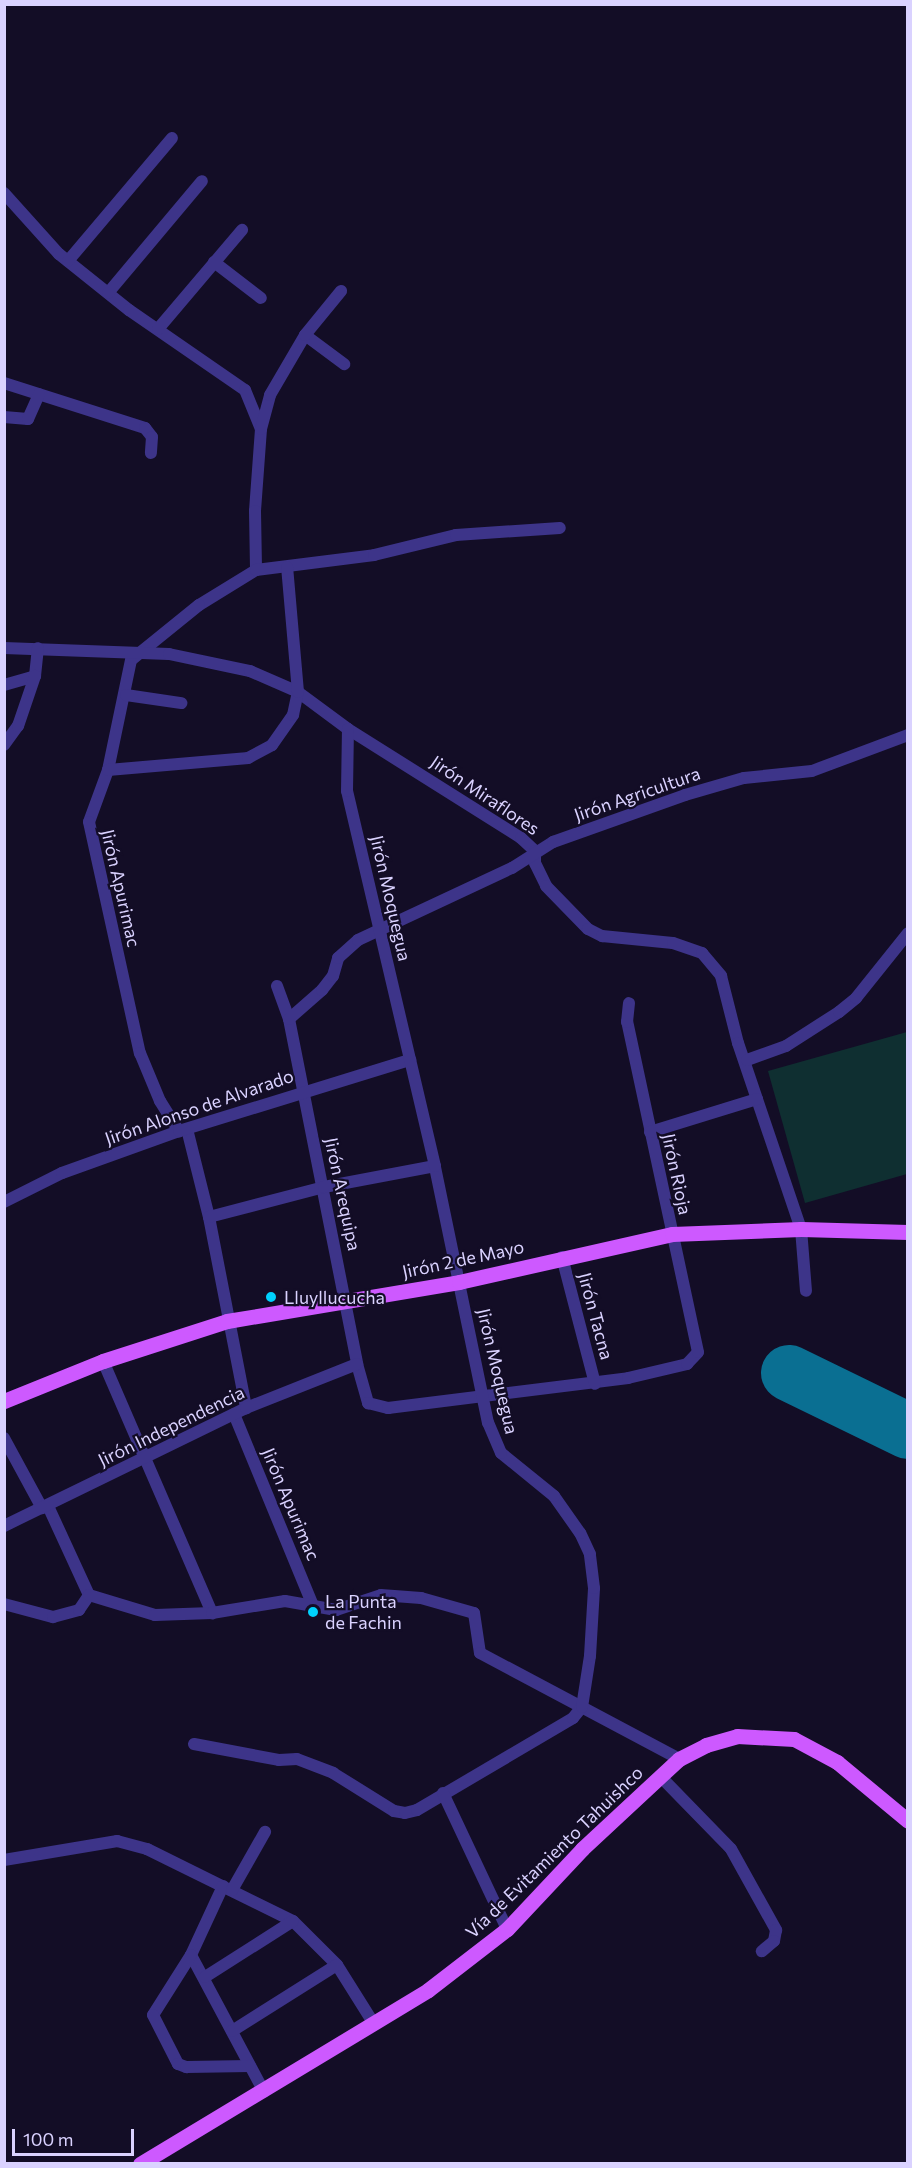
<!DOCTYPE html>
<html>
<head>
<meta charset="utf-8">
<style>
	body { margin:0 }
	#map { position:relative; width:912px; height:2168px; overflow:hidden; background:#130d26; font-family:Commissioner,sans-serif }
	div>[style] { position:absolute }
	[style*='--x'] { left:calc(var(--x)*1px); top:calc(var(--y)*1px); width:calc(var(--w)*1px); rotate:calc(var(--a)*1deg) }
	.green>* { inset:0; background:#0f2f31 }
	.runway>* { height:56px; margin:-28px; padding:0 28px; transform-origin:28px; border-radius:28px; background:#0a6f92 }
	.minor>* { height:12px; margin:-6px; padding:0 6px; transform-origin:6px; border-radius:6px; background:#3d3489 }
	.major>* { height:15px; margin:-7.5px; padding:0 7.5px; transform-origin:7.5px; border-radius:7.5px; background:#cd59ff }
	.dots>* { width:16px; height:16px; translate:-50% -50%; box-sizing:border-box; border:3px solid #130d26; border-radius:50% }
	span { translate:-50% -50%; white-space:nowrap; text-align:center; line-height:1.15; -webkit-text-stroke:4.5px #130d26; paint-order:stroke }
	.street-label { font-size:18px; color:#dad2ff }
	.poi-label { font-size:18px; color:#dad2ff }
	.left { translate:0 -50%; text-align:left }
	.frame { position:absolute; inset:0; border:6px solid #dad2ff; pointer-events:none }
	.scale { position:absolute; left:12px; top:2129px; width:122px; height:27px; box-sizing:border-box; border:3px solid #dad2ff; border-top:0; padding-left:8px; font-size:18px; line-height:21px; white-space:nowrap; color:#dad2ff; -webkit-text-stroke:4px #130d26; paint-order:stroke }
</style>
</head>
<body>
<div id="map">
	<div class="green">
		<div style="clip-path:polygon(907px 1032px,907px 1174px,805px 1203px,768px 1071px)"></div>
	</div>
	<div class="runway">
		<div style="--x:789;--y:1373;--w:132;--a:26"></div>
	</div>
	<div class="minor">
		<div style="--x:4;--y:193;--w:82;--a:48"></div>
		<div style="--x:59;--y:254;--w:90;--a:38.7"></div>
		<div style="--x:129;--y:310;--w:141;--a:34.6"></div>
		<div style="--x:245;--y:390;--w:42;--a:67.7"></div>
		<div style="--x:261;--y:429;--w:82;--a:94.2"></div>
		<div style="--x:255;--y:511;--w:59;--a:89"></div>
		<div style="--x:256;--y:570;--w:67;--a:148.4"></div>
		<div style="--x:199;--y:605;--w:87;--a:141"></div>
		<div style="--x:131;--y:660;--w:112;--a:101.8"></div>
		<div style="--x:108;--y:770;--w:55;--a:110.1"></div>
		<div style="--x:89;--y:822;--w:237;--a:77.6"></div>
		<div style="--x:140;--y:1053;--w:52;--a:67.4"></div>
		<div style="--x:160;--y:1101;--w:36;--a:58"></div>
		<div style="--x:68;--y:261;--w:161;--a:-49.8"></div>
		<div style="--x:214;--y:262;--w:59;--a:37.5"></div>
		<div style="--x:108;--y:293;--w:146;--a:-50"></div>
		<div style="--x:158;--y:329;--w:130;--a:-49.7"></div>
		<div style="--x:305;--y:335;--w:49;--a:36.6"></div>
		<div style="--x:4;--y:383;--w:148;--a:17.7"></div>
		<div style="--x:145;--y:428;--w:11;--a:52"></div>
		<div style="--x:152;--y:437;--w:16;--a:94"></div>
		<div style="--x:4;--y:417;--w:24;--a:5"></div>
		<div style="--x:28;--y:419;--w:27;--a:-66"></div>
		<div style="--x:261;--y:429;--w:35;--a:-75"></div>
		<div style="--x:270;--y:395;--w:69;--a:-59.7"></div>
		<div style="--x:305;--y:335;--w:57;--a:-50.7"></div>
		<div style="--x:256;--y:570;--w:119;--a:-7.2"></div>
		<div style="--x:374;--y:555;--w:84;--a:-13.7"></div>
		<div style="--x:456;--y:535;--w:104;--a:-3.9"></div>
		<div style="--x:4;--y:648;--w:165;--a:2.1"></div>
		<div style="--x:169;--y:654;--w:83;--a:11.9"></div>
		<div style="--x:250;--y:671;--w:52;--a:23.6"></div>
		<div style="--x:298;--y:692;--w:62;--a:36.5"></div>
		<div style="--x:348;--y:729;--w:204;--a:32.2"></div>
		<div style="--x:521;--y:838;--w:19;--a:43"></div>
		<div style="--x:535;--y:851;--w:12;--a:90"></div>
		<div style="--x:535;--y:863;--w:25;--a:64"></div>
		<div style="--x:546;--y:886;--w:60;--a:45.7"></div>
		<div style="--x:588;--y:929;--w:16;--a:27"></div>
		<div style="--x:602;--y:936;--w:71;--a:5.6"></div>
		<div style="--x:673;--y:943;--w:31;--a:19"></div>
		<div style="--x:702;--y:953;--w:30;--a:50"></div>
		<div style="--x:721;--y:976;--w:69;--a:75.8"></div>
		<div style="--x:738;--y:1043;--w:196;--a:71.3"></div>
		<div style="--x:801;--y:1229;--w:62;--a:85.4"></div>
		<div style="--x:4;--y:685;--w:32;--a:-16"></div>
		<div style="--x:35;--y:676;--w:28;--a:-84"></div>
		<div style="--x:126;--y:695;--w:56;--a:8.3"></div>
		<div style="--x:4;--y:745;--w:24;--a:-54"></div>
		<div style="--x:18;--y:726;--w:53;--a:-71.2"></div>
		<div style="--x:108;--y:770;--w:141;--a:-4.9"></div>
		<div style="--x:248;--y:758;--w:27;--a:-28"></div>
		<div style="--x:272;--y:745;--w:37;--a:-55"></div>
		<div style="--x:293;--y:715;--w:24;--a:-78"></div>
		<div style="--x:298;--y:692;--w:125;--a:-95"></div>
		<div style="--x:277;--y:986;--w:35;--a:70"></div>
		<div style="--x:289;--y:1019;--w:352;--a:78.8"></div>
		<div style="--x:357;--y:1364;--w:41;--a:74.2"></div>
		<div style="--x:368;--y:1403;--w:21;--a:14"></div>
		<div style="--x:388;--y:1408;--w:242;--a:-7.1"></div>
		<div style="--x:628;--y:1378;--w:61;--a:-13.3"></div>
		<div style="--x:687;--y:1364;--w:16;--a:-47"></div>
		<div style="--x:698;--y:1352;--w:338;--a:-102.1"></div>
		<div style="--x:627;--y:1022;--w:19;--a:-84"></div>
		<div style="--x:289;--y:1019;--w:44;--a:-41.3"></div>
		<div style="--x:322;--y:990;--w:18;--a:-52"></div>
		<div style="--x:333;--y:976;--w:19;--a:-74"></div>
		<div style="--x:338;--y:958;--w:27;--a:-42"></div>
		<div style="--x:358;--y:940;--w:170;--a:-25.1"></div>
		<div style="--x:512;--y:868;--w:49;--a:-32.4"></div>
		<div style="--x:553;--y:842;--w:140;--a:-19.6"></div>
		<div style="--x:685;--y:795;--w:61;--a:-16.1"></div>
		<div style="--x:744;--y:778;--w:68;--a:-5.9"></div>
		<div style="--x:812;--y:771;--w:103;--a:-20.6"></div>
		<div style="--x:747;--y:1060;--w:41;--a:-19.7"></div>
		<div style="--x:786;--y:1046;--w:63;--a:-32.7"></div>
		<div style="--x:839;--y:1012;--w:22;--a:-39"></div>
		<div style="--x:856;--y:998;--w:83;--a:-51.3"></div>
		<div style="--x:187;--y:1129;--w:91;--a:76"></div>
		<div style="--x:209;--y:1217;--w:195;--a:79"></div>
		<div style="--x:650;--y:1132;--w:112;--a:-17.1"></div>
		<div style="--x:4;--y:1202;--w:65;--a:-26.6"></div>
		<div style="--x:62;--y:1173;--w:124;--a:-19.7"></div>
		<div style="--x:179;--y:1131;--w:242;--a:-17.1"></div>
		<div style="--x:209;--y:1217;--w:119;--a:-14.6"></div>
		<div style="--x:324;--y:1187;--w:113;--a:-10.7"></div>
		<div style="--x:562;--y:1257;--w:131;--a:75.4"></div>
		<div style="--x:103;--y:1361;--w:275;--a:66.6"></div>
		<div style="--x:234;--y:1414;--w:210;--a:67.6"></div>
		<div style="--x:4;--y:1438;--w:80;--a:61.5"></div>
		<div style="--x:48;--y:1506;--w:98;--a:65.3"></div>
		<div style="--x:4;--y:1526;--w:269;--a:-26"></div>
		<div style="--x:246;--y:1408;--w:119;--a:-21.6"></div>
		<div style="--x:4;--y:1604;--w:51;--a:14.9"></div>
		<div style="--x:53;--y:1617;--w:27;--a:-15"></div>
		<div style="--x:79;--y:1610;--w:18;--a:-56"></div>
		<div style="--x:89;--y:1595;--w:69;--a:16.9"></div>
		<div style="--x:155;--y:1615;--w:57;--a:-2"></div>
		<div style="--x:212;--y:1613;--w:74;--a:-9.3"></div>
		<div style="--x:285;--y:1601;--w:52;--a:10"></div>
		<div style="--x:336;--y:1610;--w:47;--a:-18.4"></div>
		<div style="--x:381;--y:1595;--w:40;--a:4.3"></div>
		<div style="--x:421;--y:1598;--w:55;--a:15.8"></div>
		<div style="--x:474;--y:1613;--w:40;--a:81.5"></div>
		<div style="--x:480;--y:1653;--w:225;--a:28"></div>
		<div style="--x:194;--y:1744;--w:86;--a:10.7"></div>
		<div style="--x:279;--y:1760;--w:18;--a:-3"></div>
		<div style="--x:297;--y:1759;--w:39;--a:21"></div>
		<div style="--x:333;--y:1773;--w:72;--a:31.9"></div>
		<div style="--x:394;--y:1811;--w:11;--a:10"></div>
		<div style="--x:405;--y:1813;--w:12;--a:-14"></div>
		<div style="--x:417;--y:1810;--w:181;--a:-30.5"></div>
		<div style="--x:573;--y:1718;--w:14;--a:-51"></div>
		<div style="--x:582;--y:1707;--w:52;--a:-81.1"></div>
		<div style="--x:590;--y:1656;--w:68;--a:-86.6"></div>
		<div style="--x:594;--y:1588;--w:34;--a:-97"></div>
		<div style="--x:590;--y:1554;--w:23;--a:-115"></div>
		<div style="--x:580;--y:1533;--w:45;--a:-125.1"></div>
		<div style="--x:554;--y:1496;--w:68;--a:-140.9"></div>
		<div style="--x:501;--y:1453;--w:33;--a:-113"></div>
		<div style="--x:488;--y:1423;--w:262;--a:-101.7"></div>
		<div style="--x:435;--y:1166;--w:385;--a:-103.2"></div>
		<div style="--x:347;--y:791;--w:62;--a:-89.1"></div>
		<div style="--x:661;--y:1777;--w:100;--a:45.8"></div>
		<div style="--x:731;--y:1849;--w:93;--a:60.9"></div>
		<div style="--x:776;--y:1930;--w:11;--a:100"></div>
		<div style="--x:774;--y:1941;--w:16;--a:140"></div>
		<div style="--x:443;--y:1793;--w:150;--a:64.8"></div>
		<div style="--x:4;--y:1860;--w:115;--a:-9.5"></div>
		<div style="--x:117;--y:1841;--w:31;--a:15"></div>
		<div style="--x:147;--y:1849;--w:163;--a:26.3"></div>
		<div style="--x:293;--y:1921;--w:62;--a:45"></div>
		<div style="--x:337;--y:1965;--w:70;--a:57.9"></div>
		<div style="--x:223;--y:1886;--w:76;--a:114.9"></div>
		<div style="--x:191;--y:1955;--w:155;--a:61.9"></div>
		<div style="--x:232;--y:1890;--w:67;--a:-60.4"></div>
		<div style="--x:191;--y:1955;--w:71;--a:122.3"></div>
		<div style="--x:153;--y:2015;--w:55;--a:63"></div>
		<div style="--x:178;--y:2064;--w:9;--a:21"></div>
		<div style="--x:186;--y:2067;--w:64;--a:-0.9"></div>
		<div style="--x:205;--y:1977;--w:104;--a:-32.5"></div>
		<div style="--x:232;--y:2031;--w:124;--a:-32.2"></div>
	</div>
	<div class="major">
		<div style="--x:4;--y:1401;--w:107;--a:-22"></div>
		<div style="--x:103;--y:1361;--w:130;--a:-17.9"></div>
		<div style="--x:227;--y:1321;--w:235;--a:-9.5"></div>
		<div style="--x:459;--y:1282;--w:218;--a:-12.7"></div>
		<div style="--x:672;--y:1234;--w:129;--a:-2.2"></div>
		<div style="--x:801;--y:1229;--w:107;--a:1.6"></div>
		<div style="--x:140;--y:2164;--w:336;--a:-31.1"></div>
		<div style="--x:428;--y:1990;--w:100;--a:-37.7"></div>
		<div style="--x:507;--y:1929;--w:110;--a:-46.8"></div>
		<div style="--x:582;--y:1849;--w:132;--a:-42.9"></div>
		<div style="--x:679;--y:1759;--w:30;--a:-27"></div>
		<div style="--x:706;--y:1745;--w:32;--a:-16"></div>
		<div style="--x:737;--y:1736;--w:57;--a:3"></div>
		<div style="--x:794;--y:1739;--w:49;--a:28.1"></div>
		<div style="--x:837;--y:1762;--w:92;--a:39.7"></div>
	</div>
	<div class="dots">
		<div style="left:271px;top:1297px;background:#00d1fd"></div>
		<div style="left:313px;top:1612px;background:#00d1fd"></div>
	</div>
	<div class="street-label">
		<span style="left:637px;top:794px;rotate:-19deg">Jirón Agricultura</span>
		<span style="left:485px;top:795px;rotate:34deg">Jirón Miraflores</span>
		<span style="left:121px;top:888px;rotate:77deg">Jirón Apurimac</span>
		<span style="left:391px;top:898px;rotate:77deg">Jirón Moquegua</span>
		<span style="left:199px;top:1107px;rotate:-19deg">Jirón Alonso de Alvarado</span>
		<span style="left:677px;top:1174px;rotate:78deg">Jirón Rioja</span>
		<span style="left:343px;top:1194px;rotate:78deg">Jirón Arequipa</span>
		<span style="left:463px;top:1259px;rotate:-12deg">Jirón 2 de Mayo</span>
		<span style="left:596px;top:1316px;rotate:75deg">Jirón Tacna</span>
		<span style="left:498px;top:1371px;rotate:77deg">Jirón Moquegua</span>
		<span style="left:171px;top:1426px;rotate:-26deg">Jirón Independencia</span>
		<span style="left:291px;top:1504px;rotate:67deg">Jirón Apurimac</span>
		<span style="left:554px;top:1852px;rotate:-44deg">Vía de Evitamiento Tahuishco</span>
	</div>
	<div class="poi-label">
		<span class="left" style="left:284px;top:1297px">Lluyllucucha</span>
		<span class="left" style="left:325px;top:1612px">La Punta<br>de Fachin</span>
	</div>
	<div class="frame"></div>
	<div class="scale">100 m</div>
</div>
</body>
</html>
